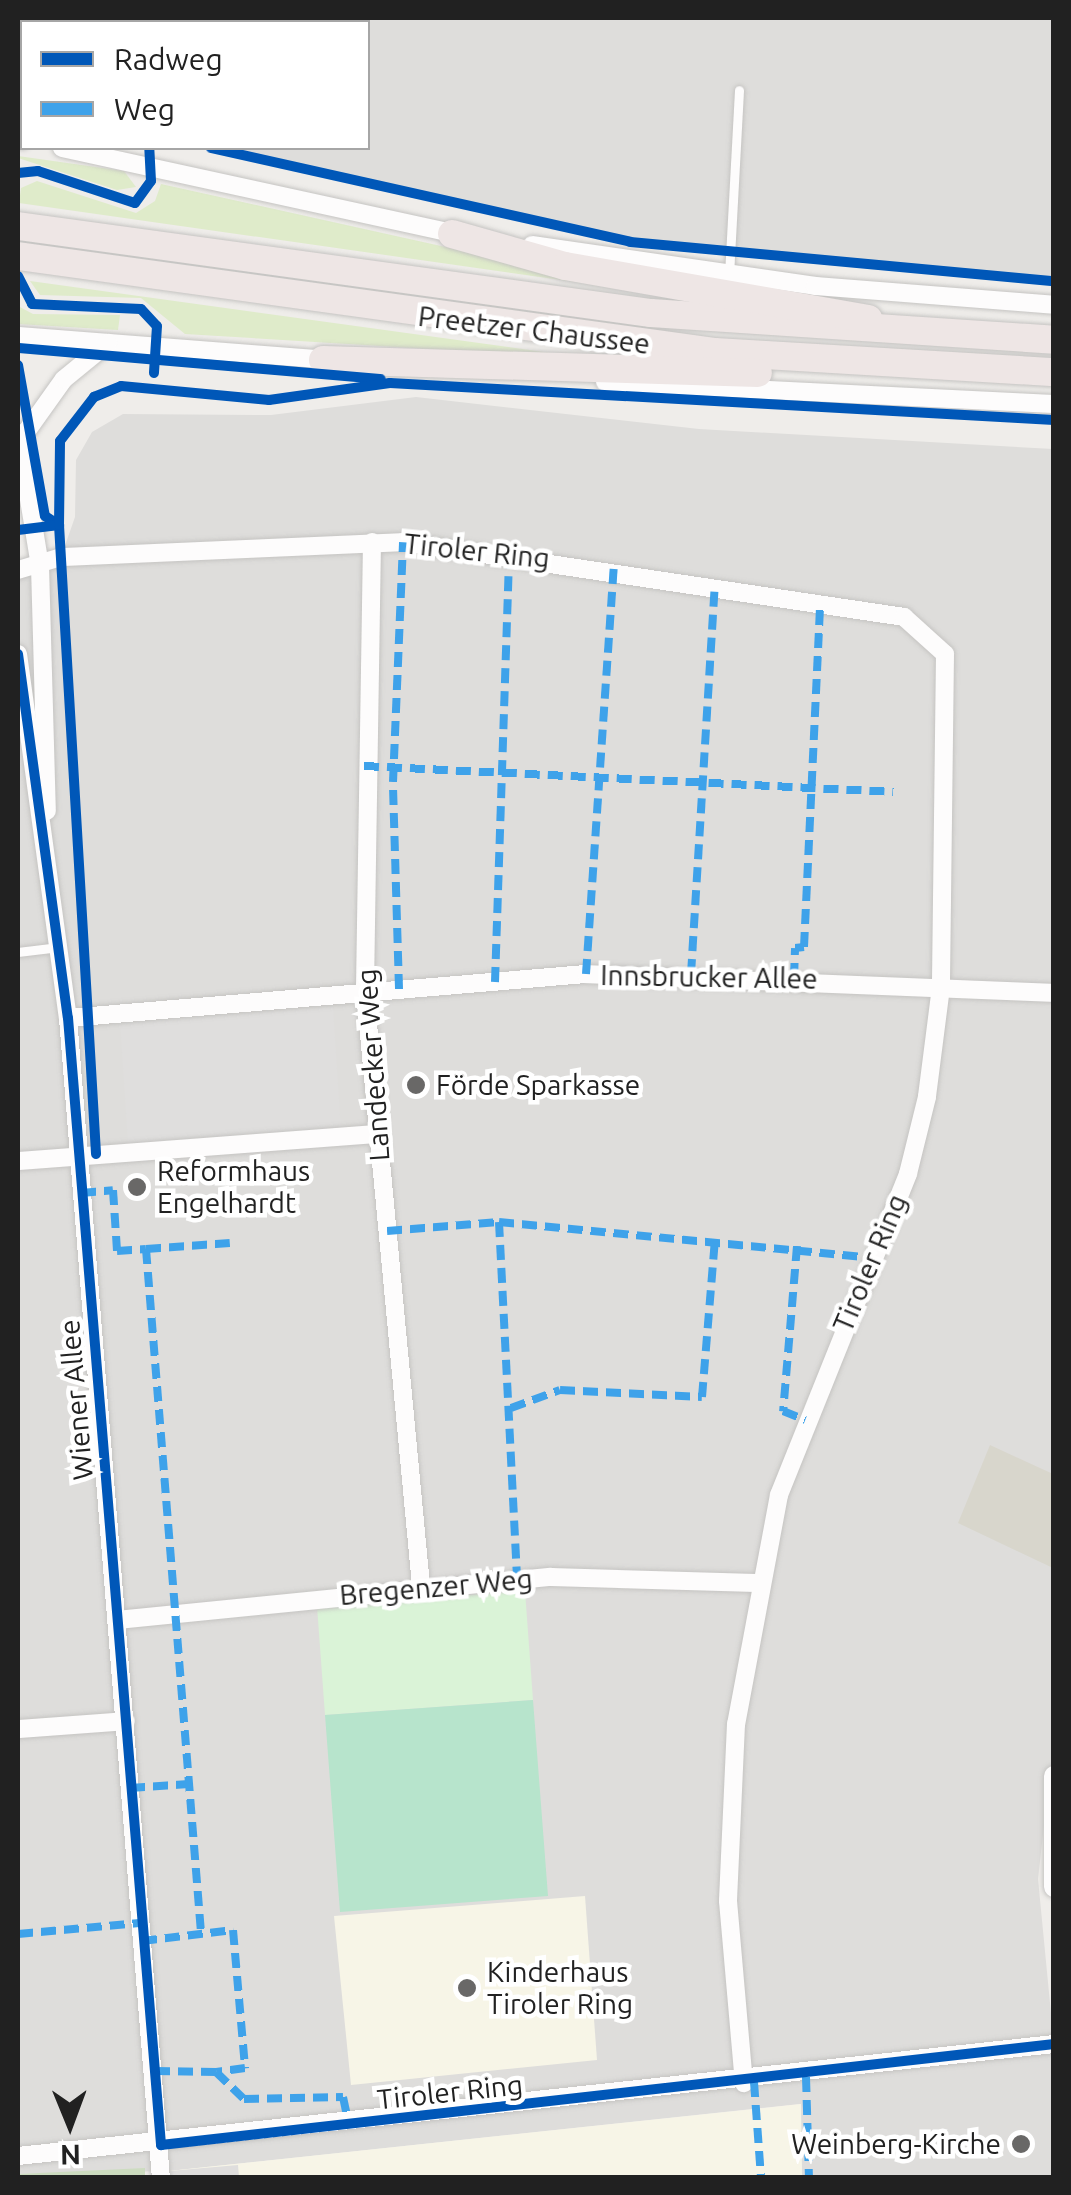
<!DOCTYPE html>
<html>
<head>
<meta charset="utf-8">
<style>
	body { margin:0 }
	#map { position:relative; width:1071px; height:2195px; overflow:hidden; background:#efedea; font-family:Ubuntu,sans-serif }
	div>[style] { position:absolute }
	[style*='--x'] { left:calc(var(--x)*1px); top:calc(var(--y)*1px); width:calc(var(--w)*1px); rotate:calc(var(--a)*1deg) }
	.residential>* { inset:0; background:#dedddb }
	.education>* { inset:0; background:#f7f5e7 }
	.construction>* { inset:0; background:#d8d6cc }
	.grass>* { inset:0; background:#dfebca }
	.forest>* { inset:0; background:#cddcc0 }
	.park>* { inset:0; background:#daf3d7 }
	.pitch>* { inset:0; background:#b7e4cc }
	.parking>* { inset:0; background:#dfdedd }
	.roads { filter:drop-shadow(0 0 2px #c5c4c2) drop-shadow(0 0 2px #c5c4c2) }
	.service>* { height:9px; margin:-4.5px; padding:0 4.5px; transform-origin:4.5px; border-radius:4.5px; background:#fdfcfc }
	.minor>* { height:18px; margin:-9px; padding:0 9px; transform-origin:9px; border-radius:9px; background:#fdfcfc }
	.tertiary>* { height:20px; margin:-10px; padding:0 10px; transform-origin:10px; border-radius:10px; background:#fdfcfc }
	.trunk>* { height:28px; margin:-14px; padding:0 14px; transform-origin:14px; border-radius:14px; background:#eee6e5 }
	.quiet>* { height:8px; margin-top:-4px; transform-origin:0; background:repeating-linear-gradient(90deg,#3ea2ea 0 15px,transparent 0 23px) }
	.cycleway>* { height:10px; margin:-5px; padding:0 5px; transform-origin:5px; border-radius:5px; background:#0057b8 }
	.dots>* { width:28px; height:28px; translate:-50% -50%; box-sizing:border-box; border:5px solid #fff; border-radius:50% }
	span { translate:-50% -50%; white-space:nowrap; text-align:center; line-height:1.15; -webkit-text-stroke:9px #fff; paint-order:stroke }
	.street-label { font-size:28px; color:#212121 }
	.poi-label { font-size:28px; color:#212121 }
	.left { translate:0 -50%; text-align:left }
	.right { translate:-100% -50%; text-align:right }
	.frame { position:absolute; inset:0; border:20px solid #212121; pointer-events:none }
	.legend { position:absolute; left:20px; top:20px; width:350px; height:130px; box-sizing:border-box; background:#fff; border:2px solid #a6a6a6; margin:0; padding:12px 18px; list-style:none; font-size:30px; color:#212121 }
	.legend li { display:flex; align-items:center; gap:20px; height:50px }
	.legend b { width:50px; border:2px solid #a6a6a6 }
	.north { position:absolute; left:20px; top:2075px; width:100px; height:100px; -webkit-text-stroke:8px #fff; paint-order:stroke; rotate:179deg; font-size:28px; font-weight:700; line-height:40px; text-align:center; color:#212121 }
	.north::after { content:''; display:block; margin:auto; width:35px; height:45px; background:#212121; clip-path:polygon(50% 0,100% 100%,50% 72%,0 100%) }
</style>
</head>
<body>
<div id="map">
	<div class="residential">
		<div style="clip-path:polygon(69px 18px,1053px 18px,1053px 277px,646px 241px,291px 166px,227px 148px,368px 148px,368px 22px)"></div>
		<div style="clip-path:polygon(416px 397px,699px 429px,1053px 449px,1054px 1736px,1038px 1879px,1053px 2034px,1053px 2177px,802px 2177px,800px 2104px,169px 2171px,18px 2174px,18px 570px,61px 557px,75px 517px,76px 460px,92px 432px,123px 414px,271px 415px)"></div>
	</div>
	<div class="education">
		<div style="clip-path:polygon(585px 1896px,597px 2060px,351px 2085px,334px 1916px)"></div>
		<div style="clip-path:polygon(801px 2104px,802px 2177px,169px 2178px,169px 2171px)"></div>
	</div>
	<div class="construction">
		<div style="clip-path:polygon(990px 1445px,1053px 1474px,1053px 1568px,958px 1523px)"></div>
	</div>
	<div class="grass">
		<div style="clip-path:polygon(18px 158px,18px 156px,124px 171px,136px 187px,117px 190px)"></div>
		<div style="clip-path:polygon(37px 181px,136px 213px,155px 201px,161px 184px,653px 293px,19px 203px,21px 188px)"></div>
		<div style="clip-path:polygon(30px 281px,558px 354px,559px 357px,185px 334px,141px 298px,40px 295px)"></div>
		<div style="clip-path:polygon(18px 306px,33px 314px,120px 315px,118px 330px,18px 324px)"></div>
	</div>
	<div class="forest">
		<div style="clip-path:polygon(145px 2168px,145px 2177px,18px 2177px,18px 2174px)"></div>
	</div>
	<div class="park">
		<div style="clip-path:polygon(525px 1591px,533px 1700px,325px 1715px,317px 1606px)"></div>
	</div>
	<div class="pitch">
		<div style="clip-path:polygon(533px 1700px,548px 1896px,340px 1912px,325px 1715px)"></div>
	</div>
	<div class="parking">
		<div style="clip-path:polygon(333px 1007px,341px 1130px,128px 1144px,120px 1022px)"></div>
		<div style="clip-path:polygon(238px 2165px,239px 2177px,169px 2177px,169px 2171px)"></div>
	</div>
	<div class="roads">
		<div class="service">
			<div style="--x:729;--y:275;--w:185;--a:-86.9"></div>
			<div style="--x:18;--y:952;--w:41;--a:-7"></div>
		</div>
		<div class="minor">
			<div style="--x:18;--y:139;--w:4;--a:14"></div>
			<div style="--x:62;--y:148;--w:409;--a:12.3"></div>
			<div style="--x:532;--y:245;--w:286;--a:8.2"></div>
			<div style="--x:815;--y:286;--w:240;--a:4.5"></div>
			<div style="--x:18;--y:336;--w:312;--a:4.4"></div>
			<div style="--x:605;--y:382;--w:450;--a:2.8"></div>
			<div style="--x:18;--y:433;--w:135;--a:80.6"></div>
			<div style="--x:40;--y:566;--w:245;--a:88.4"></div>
			<div style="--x:19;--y:442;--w:77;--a:-54.5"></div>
			<div style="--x:64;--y:379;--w:57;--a:-39.3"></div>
			<div style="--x:372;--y:542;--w:450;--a:90.9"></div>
			<div style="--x:365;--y:992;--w:597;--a:84.61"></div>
			<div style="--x:18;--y:570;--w:45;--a:-16.8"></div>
			<div style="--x:61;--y:557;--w:342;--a:-2.5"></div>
			<div style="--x:403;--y:542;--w:507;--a:8.51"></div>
			<div style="--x:904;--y:617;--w:55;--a:42.1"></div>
			<div style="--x:945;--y:654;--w:333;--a:90.7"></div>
			<div style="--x:941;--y:987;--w:111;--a:97.3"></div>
			<div style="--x:927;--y:1097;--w:79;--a:103.9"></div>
			<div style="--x:908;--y:1174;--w:346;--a:111.9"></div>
			<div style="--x:779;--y:1495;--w:233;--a:100.6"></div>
			<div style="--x:736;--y:1724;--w:177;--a:92.6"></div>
			<div style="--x:728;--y:1901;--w:183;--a:85"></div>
			<div style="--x:18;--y:654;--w:367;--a:82.2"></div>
			<div style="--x:68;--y:1018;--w:1164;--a:85.42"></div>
			<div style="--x:68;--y:1018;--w:520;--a:-4.86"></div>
			<div style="--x:586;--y:974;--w:468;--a:2.3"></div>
			<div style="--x:18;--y:1161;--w:360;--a:-4.3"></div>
			<div style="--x:117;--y:1620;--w:436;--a:-5.7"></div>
			<div style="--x:551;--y:1577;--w:205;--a:1.7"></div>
			<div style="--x:18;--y:1729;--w:108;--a:-4.2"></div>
			<div style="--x:18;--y:2156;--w:1042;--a:-6.17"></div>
		</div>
		<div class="tertiary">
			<div style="--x:1054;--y:1776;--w:111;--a:90"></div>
		</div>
		<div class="trunk">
			<div style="--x:18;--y:226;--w:639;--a:7.83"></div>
			<div style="--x:651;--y:313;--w:404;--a:3.8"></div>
			<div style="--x:452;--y:234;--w:117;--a:15.8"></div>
			<div style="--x:565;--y:266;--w:308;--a:9.9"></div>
			<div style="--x:18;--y:256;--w:704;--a:7.84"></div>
			<div style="--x:715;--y:352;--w:340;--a:3.4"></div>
			<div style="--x:323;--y:360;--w:435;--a:1.7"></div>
		</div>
	</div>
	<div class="quiet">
		<div style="--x:58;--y:18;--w:11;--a:22"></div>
		<div style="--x:18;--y:92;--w:6;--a:45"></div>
		<div style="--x:364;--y:766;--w:530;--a:2.81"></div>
		<div style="--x:586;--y:974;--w:407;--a:-86.1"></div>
		<div style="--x:691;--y:974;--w:390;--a:-86.5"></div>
		<div style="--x:794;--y:978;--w:30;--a:-88"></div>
		<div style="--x:795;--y:948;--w:9;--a:-6"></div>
		<div style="--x:804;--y:947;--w:344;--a:-87.3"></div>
		<div style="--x:495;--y:982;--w:429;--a:-88.1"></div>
		<div style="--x:399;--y:989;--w:207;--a:-91.7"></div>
		<div style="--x:393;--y:782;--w:240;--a:-87.6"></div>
		<div style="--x:81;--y:1193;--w:32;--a:-5"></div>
		<div style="--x:113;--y:1190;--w:61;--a:86.2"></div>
		<div style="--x:117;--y:1251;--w:29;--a:-4"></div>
		<div style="--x:146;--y:1249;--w:685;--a:85.4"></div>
		<div style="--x:499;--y:1222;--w:357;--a:87.1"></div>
		<div style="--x:387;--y:1231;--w:112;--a:-4.6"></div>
		<div style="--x:499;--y:1222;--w:374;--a:5.5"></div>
		<div style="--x:797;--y:1246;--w:166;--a:94.8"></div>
		<div style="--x:783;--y:1411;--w:24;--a:22"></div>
		<div style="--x:146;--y:1249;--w:84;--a:-4.1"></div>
		<div style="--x:511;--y:1408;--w:52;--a:-20.2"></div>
		<div style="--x:560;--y:1390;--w:142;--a:2.8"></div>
		<div style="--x:702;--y:1397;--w:159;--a:-85.3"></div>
		<div style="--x:130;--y:1788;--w:59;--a:-3.9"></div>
		<div style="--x:18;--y:1934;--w:122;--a:-5.2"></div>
		<div style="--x:142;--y:1941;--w:92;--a:-6.9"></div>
		<div style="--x:233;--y:1930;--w:139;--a:85"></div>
		<div style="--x:245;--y:2068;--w:29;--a:172"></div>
		<div style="--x:155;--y:2071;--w:61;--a:0.9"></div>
		<div style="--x:216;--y:2072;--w:39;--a:44"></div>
		<div style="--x:244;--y:2099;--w:99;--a:-1.2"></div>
		<div style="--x:343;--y:2097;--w:29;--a:78"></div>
		<div style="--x:806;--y:2077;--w:101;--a:88.3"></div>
		<div style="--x:754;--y:2082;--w:96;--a:85.8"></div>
	</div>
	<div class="cycleway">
		<div style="--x:211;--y:148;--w:429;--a:12.6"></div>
		<div style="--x:630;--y:242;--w:426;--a:5.3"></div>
		<div style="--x:18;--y:173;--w:20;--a:-6"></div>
		<div style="--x:38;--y:171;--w:102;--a:18.3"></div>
		<div style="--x:135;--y:203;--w:27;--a:-54"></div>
		<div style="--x:151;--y:181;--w:33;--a:-93"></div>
		<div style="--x:18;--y:276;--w:31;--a:63"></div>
		<div style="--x:32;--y:304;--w:109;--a:2.6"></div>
		<div style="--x:141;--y:309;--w:23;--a:47"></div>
		<div style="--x:157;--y:326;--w:47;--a:93.7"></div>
		<div style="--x:18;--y:348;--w:364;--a:4.9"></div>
		<div style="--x:18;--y:365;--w:153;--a:79.9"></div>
		<div style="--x:45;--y:516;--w:17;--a:33"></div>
		<div style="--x:59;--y:525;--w:630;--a:86.63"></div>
		<div style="--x:18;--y:530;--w:41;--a:-7"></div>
		<div style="--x:59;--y:525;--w:84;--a:-89.3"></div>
		<div style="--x:60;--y:441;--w:56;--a:-52.3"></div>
		<div style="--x:94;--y:397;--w:29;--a:-22"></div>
		<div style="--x:121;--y:386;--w:149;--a:5.4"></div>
		<div style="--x:269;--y:400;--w:122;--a:-8"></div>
		<div style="--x:390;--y:383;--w:665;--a:3.19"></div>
		<div style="--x:18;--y:654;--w:367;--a:82.2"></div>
		<div style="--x:68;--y:1018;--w:1131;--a:85.28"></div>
		<div style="--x:161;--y:2145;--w:899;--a:-6.45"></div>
	</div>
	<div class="dots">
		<div style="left:416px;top:1085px;background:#696867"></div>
		<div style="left:137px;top:1187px;background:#696867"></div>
		<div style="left:467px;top:1988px;background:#696867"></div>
		<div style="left:1021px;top:2144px;background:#696867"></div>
	</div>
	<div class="street-label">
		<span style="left:534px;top:330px;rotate:7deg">Preetzer Chaussee</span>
		<span style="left:477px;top:551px;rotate:6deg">Tiroler Ring</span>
		<span style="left:709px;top:977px;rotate:1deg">Innsbrucker Allee</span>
		<span style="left:373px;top:1065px;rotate:-94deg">Landecker Weg</span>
		<span style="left:870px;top:1263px;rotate:-67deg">Tiroler Ring</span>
		<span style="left:76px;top:1400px;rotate:-95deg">Wiener Allee</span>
		<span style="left:436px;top:1587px;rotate:-5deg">Bregenzer Weg</span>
		<span style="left:450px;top:2092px;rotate:-6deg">Tiroler Ring</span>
	</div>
	<div class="poi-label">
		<span class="left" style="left:436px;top:1085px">Förde Sparkasse</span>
		<span class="left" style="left:157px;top:1187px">Reformhaus<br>Engelhardt</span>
		<span class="left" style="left:487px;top:1988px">Kinderhaus<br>Tiroler Ring</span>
		<span class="right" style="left:1001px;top:2144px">Weinberg-Kirche</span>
	</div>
	<div class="frame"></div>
	<ul class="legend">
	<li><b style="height:12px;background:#0057b8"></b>Radweg</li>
	<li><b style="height:12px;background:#3ea2ea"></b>Weg</li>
	</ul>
	<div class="north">N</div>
</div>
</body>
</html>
